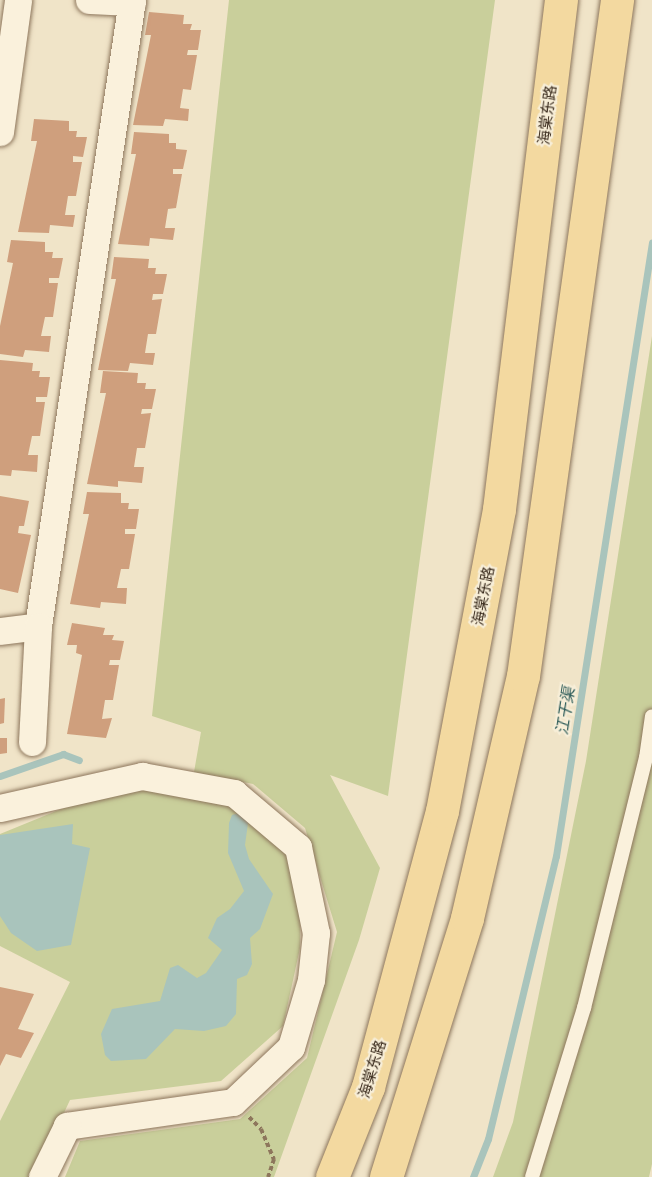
<!DOCTYPE html>
<html>
<head>
<meta charset="utf-8">
<style>
	body { margin:0 }
	#map { position:relative; width:652px; height:1177px; overflow:hidden; background:#f0e4c8; font-family:"Libre Baskerville","Noto Sans SC",serif }
	div>[style] { position:absolute }
	[style*='--x'] { left:calc(var(--x)*1px); top:calc(var(--y)*1px); width:calc(var(--w)*1px); rotate:calc(var(--a)*1deg) }
	.green>* { inset:0; background:#c9cf9b }
	.water>* { inset:0; background:#a9c4bc }
	.stream>* { height:7px; margin:-3.5px; padding:0 3.5px; transform-origin:3.5px; border-radius:3.5px; background:#a9c4bc }
	.building>* { inset:0; background:#cf9f7d }
	.path>* { height:4px; margin-top:-2px; transform-origin:0; background:repeating-linear-gradient(90deg,#8d765c 0 4.5px,transparent 0 7.5px) }
	.roads { filter:drop-shadow(0 0 2px #8d765c) drop-shadow(0 0 2px #8d765c) }
	.service>* { height:14px; margin:-7px; padding:0 7px; transform-origin:7px; border-radius:7px; background:#faf1dc }
	.minor>* { height:27px; margin:-13.5px; padding:0 13.5px; transform-origin:13.5px; border-radius:13.5px; background:#faf1dc }
	.primary>* { height:33px; margin:-16.5px; padding:0 16.5px; transform-origin:16.5px; border-radius:16.5px; background:#f3d9a0 }
	span { translate:-50% -50%; white-space:nowrap; text-align:center; line-height:1.15; -webkit-text-stroke:4.5px #f7eed8; paint-order:stroke }
	.street-label { font-size:15px; color:#3d2e20 }
	.water-label { font-size:16px; color:#2f5d5a; font-style:italic }
</style>
</head>
<body>
<div id="map">
	<div class="green">
		<div style="clip-path:polygon(229px 0,495px 0,388px 796px,330px 775px,380px 868px,359px 940px,274px 1177px,65px 1177px,80px 1141px,240px 1119px,307px 1058px,337px 932px,305px 828px,253px 784px,194px 772px,201px 732px,152px 716px)"></div>
		<div style="clip-path:polygon(652px 336px,652px 1164px,649px 1177px,493px 1177px,513px 1122px,586px 761px)"></div>
		<div style="clip-path:polygon(142px 776px,234px 793px,301px 861px,300px 948px,283px 1026px,221px 1081px,70px 1100px,34px 1177px,0 1177px,0 1121px,70px 982px,0 946px,0 834px)"></div>
	</div>
	<div class="water">
		<div style="clip-path:polygon(242px 812px,249px 816px,245px 845px,249px 859px,273px 894px,260px 929px,250px 938px,252px 964px,247px 975px,237px 979px,236px 1014px,226px 1026px,204px 1031px,175px 1029px,146px 1059px,111px 1061px,105px 1055px,101px 1034px,112px 1009px,160px 1001px,170px 968px,178px 965px,197px 978px,206px 973px,222px 950px,208px 938px,217px 918px,230px 909px,244px 891px,228px 853px,229px 823px,232px 815px)"></div>
		<div style="clip-path:polygon(73px 824px,72px 844px,90px 848px,71px 945px,37px 951px,11px 933px,0 916px,0 835px)"></div>
	</div>
	<div class="stream">
		<div style="--x:0;--y:776;--w:67;--a:-19.2"></div>
		<div style="--x:63;--y:754;--w:17;--a:21"></div>
		<div style="--x:473;--y:1177;--w:41;--a:-68.5"></div>
		<div style="--x:488;--y:1139;--w:291;--a:-76.5"></div>
		<div style="--x:556;--y:856;--w:621;--a:-81.11"></div>
	</div>
	<div class="building">
		<div style="clip-path:polygon(149px 12px,184px 15px,183px 24px,192px 24px,190px 30px,201px 30px,198px 50px,188px 50px,187px 55px,197px 55px,191px 90px,183px 89px,180px 108px,189px 109px,188px 121px,165px 119px,163px 126px,133px 125px,151px 35px,145px 35px)"></div>
		<div style="clip-path:polygon(34px 119px,69px 121px,69px 131px,77px 131px,76px 137px,87px 137px,83px 157px,73px 156px,73px 162px,82px 162px,76px 196px,68px 196px,65px 215px,75px 215px,73px 227px,50px 225px,49px 233px,18px 232px,37px 141px,31px 141px)"></div>
		<div style="clip-path:polygon(134px 132px,169px 134px,169px 143px,176px 143px,176px 149px,187px 150px,183px 169px,173px 169px,173px 174px,182px 174px,176px 208px,168px 209px,165px 228px,175px 228px,173px 240px,150px 238px,149px 246px,118px 244px,136px 154px,131px 154px)"></div>
		<div style="clip-path:polygon(11px 240px,45px 242px,45px 252px,53px 252px,52px 258px,63px 258px,59px 278px,49px 278px,49px 283px,58px 283px,53px 317px,45px 317px,41px 336px,51px 336px,49px 352px,25px 350px,23px 357px,0 354px,0 326px,13px 263px,7px 262px)"></div>
		<div style="clip-path:polygon(114px 257px,149px 259px,148px 268px,156px 268px,155px 274px,167px 274px,163px 294px,153px 294px,152px 300px,162px 299px,156px 334px,148px 334px,145px 353px,155px 353px,153px 365px,130px 363px,128px 371px,98px 370px,116px 279px,111px 279px)"></div>
		<div style="clip-path:polygon(0 360px,33px 363px,32px 371px,40px 371px,39px 377px,50px 377px,47px 397px,36px 397px,36px 402px,45px 402px,40px 436px,32px 436px,28px 455px,38px 455px,37px 472px,12px 470px,11px 476px,0 475px)"></div>
		<div style="clip-path:polygon(103px 371px,138px 373px,137px 383px,146px 383px,145px 389px,156px 389px,152px 409px,142px 409px,141px 414px,151px 413px,145px 448px,137px 448px,134px 467px,144px 467px,142px 483px,118px 481px,118px 487px,87px 484px,106px 393px,100px 393px)"></div>
		<div style="clip-path:polygon(87px 492px,121px 493px,121px 503px,129px 503px,128px 509px,139px 509px,136px 529px,125px 529px,125px 534px,135px 534px,129px 569px,121px 569px,117px 588px,127px 588px,126px 604px,101px 602px,100px 608px,70px 604px,89px 514px,83px 514px)"></div>
		<div style="clip-path:polygon(0 496px,29px 501px,24px 526px,19px 526px,18px 533px,31px 535px,18px 593px,0 589px)"></div>
		<div style="clip-path:polygon(72px 623px,105px 628px,103px 635px,114px 635px,112px 640px,124px 641px,120px 660px,110px 660px,109px 665px,119px 665px,113px 700px,105px 700px,102px 719px,112px 718px,106px 738px,67px 734px,82px 655px,76px 653px,77px 645px,67px 645px)"></div>
		<div style="clip-path:polygon(5px 698px,4px 723px,0 724px,0 699px)"></div>
		<div style="clip-path:polygon(0 738px,7px 738px,7px 753px,0 754px)"></div>
		<div style="clip-path:polygon(0 987px,34px 994px,18px 1029px,34px 1033px,21px 1058px,6px 1054px,0 1066px)"></div>
	</div>
	<div class="path">
		<div style="--x:249;--y:1117;--w:17;--a:45"></div>
		<div style="--x:261;--y:1129;--w:33;--a:67"></div>
		<div style="--x:274;--y:1159;--w:19;--a:108"></div>
	</div>
	<div class="roads">
		<div class="service">
			<div style="--x:532;--y:1177;--w:177;--a:-72.9"></div>
			<div style="--x:584;--y:1008;--w:258;--a:-76.1"></div>
			<div style="--x:646;--y:758;--w:42;--a:-81.9"></div>
		</div>
		<div class="minor">
			<div style="--x:89;--y:0;--w:43;--a:2.7"></div>
			<div style="--x:0;--y:132;--w:133;--a:-82.2"></div>
			<div style="--x:0;--y:631;--w:38;--a:-7"></div>
			<div style="--x:38;--y:626;--w:633;--a:-81.46"></div>
			<div style="--x:32;--y:742;--w:116;--a:-87"></div>
			<div style="--x:0;--y:808;--w:146;--a:-12.7"></div>
			<div style="--x:142;--y:776;--w:94;--a:10.5"></div>
			<div style="--x:234;--y:793;--w:84;--a:40.2"></div>
			<div style="--x:298;--y:847;--w:88;--a:78.2"></div>
			<div style="--x:316;--y:933;--w:47;--a:96.1"></div>
			<div style="--x:311;--y:980;--w:70;--a:106.6"></div>
			<div style="--x:291;--y:1047;--w:80;--a:136.5"></div>
			<div style="--x:233;--y:1102;--w:168;--a:171.8"></div>
			<div style="--x:67;--y:1126;--w:57;--a:116.1"></div>
		</div>
		<div class="primary">
			<div style="--x:332;--y:1177;--w:97;--a:-68.2"></div>
			<div style="--x:368;--y:1087;--w:286;--a:-75"></div>
			<div style="--x:442;--y:811;--w:307;--a:-79.3"></div>
			<div style="--x:499;--y:509;--w:513;--a:-83.06"></div>
			<div style="--x:386;--y:1177;--w:271;--a:-72.6"></div>
			<div style="--x:467;--y:918;--w:248;--a:-77"></div>
			<div style="--x:523;--y:676;--w:683;--a:-82.08"></div>
		</div>
	</div>
	<div class="street-label">
		<span style="left:547px;top:115px;rotate:-83deg">海棠东路</span>
		<span style="left:483px;top:596px;rotate:-79deg">海棠东路</span>
		<span style="left:372px;top:1069px;rotate:-73deg">海棠东路</span>
	</div>
	<div class="water-label">
		<span style="left:565px;top:711px;rotate:-81deg">江干渠</span>
	</div>
</div>
</body>
</html>
